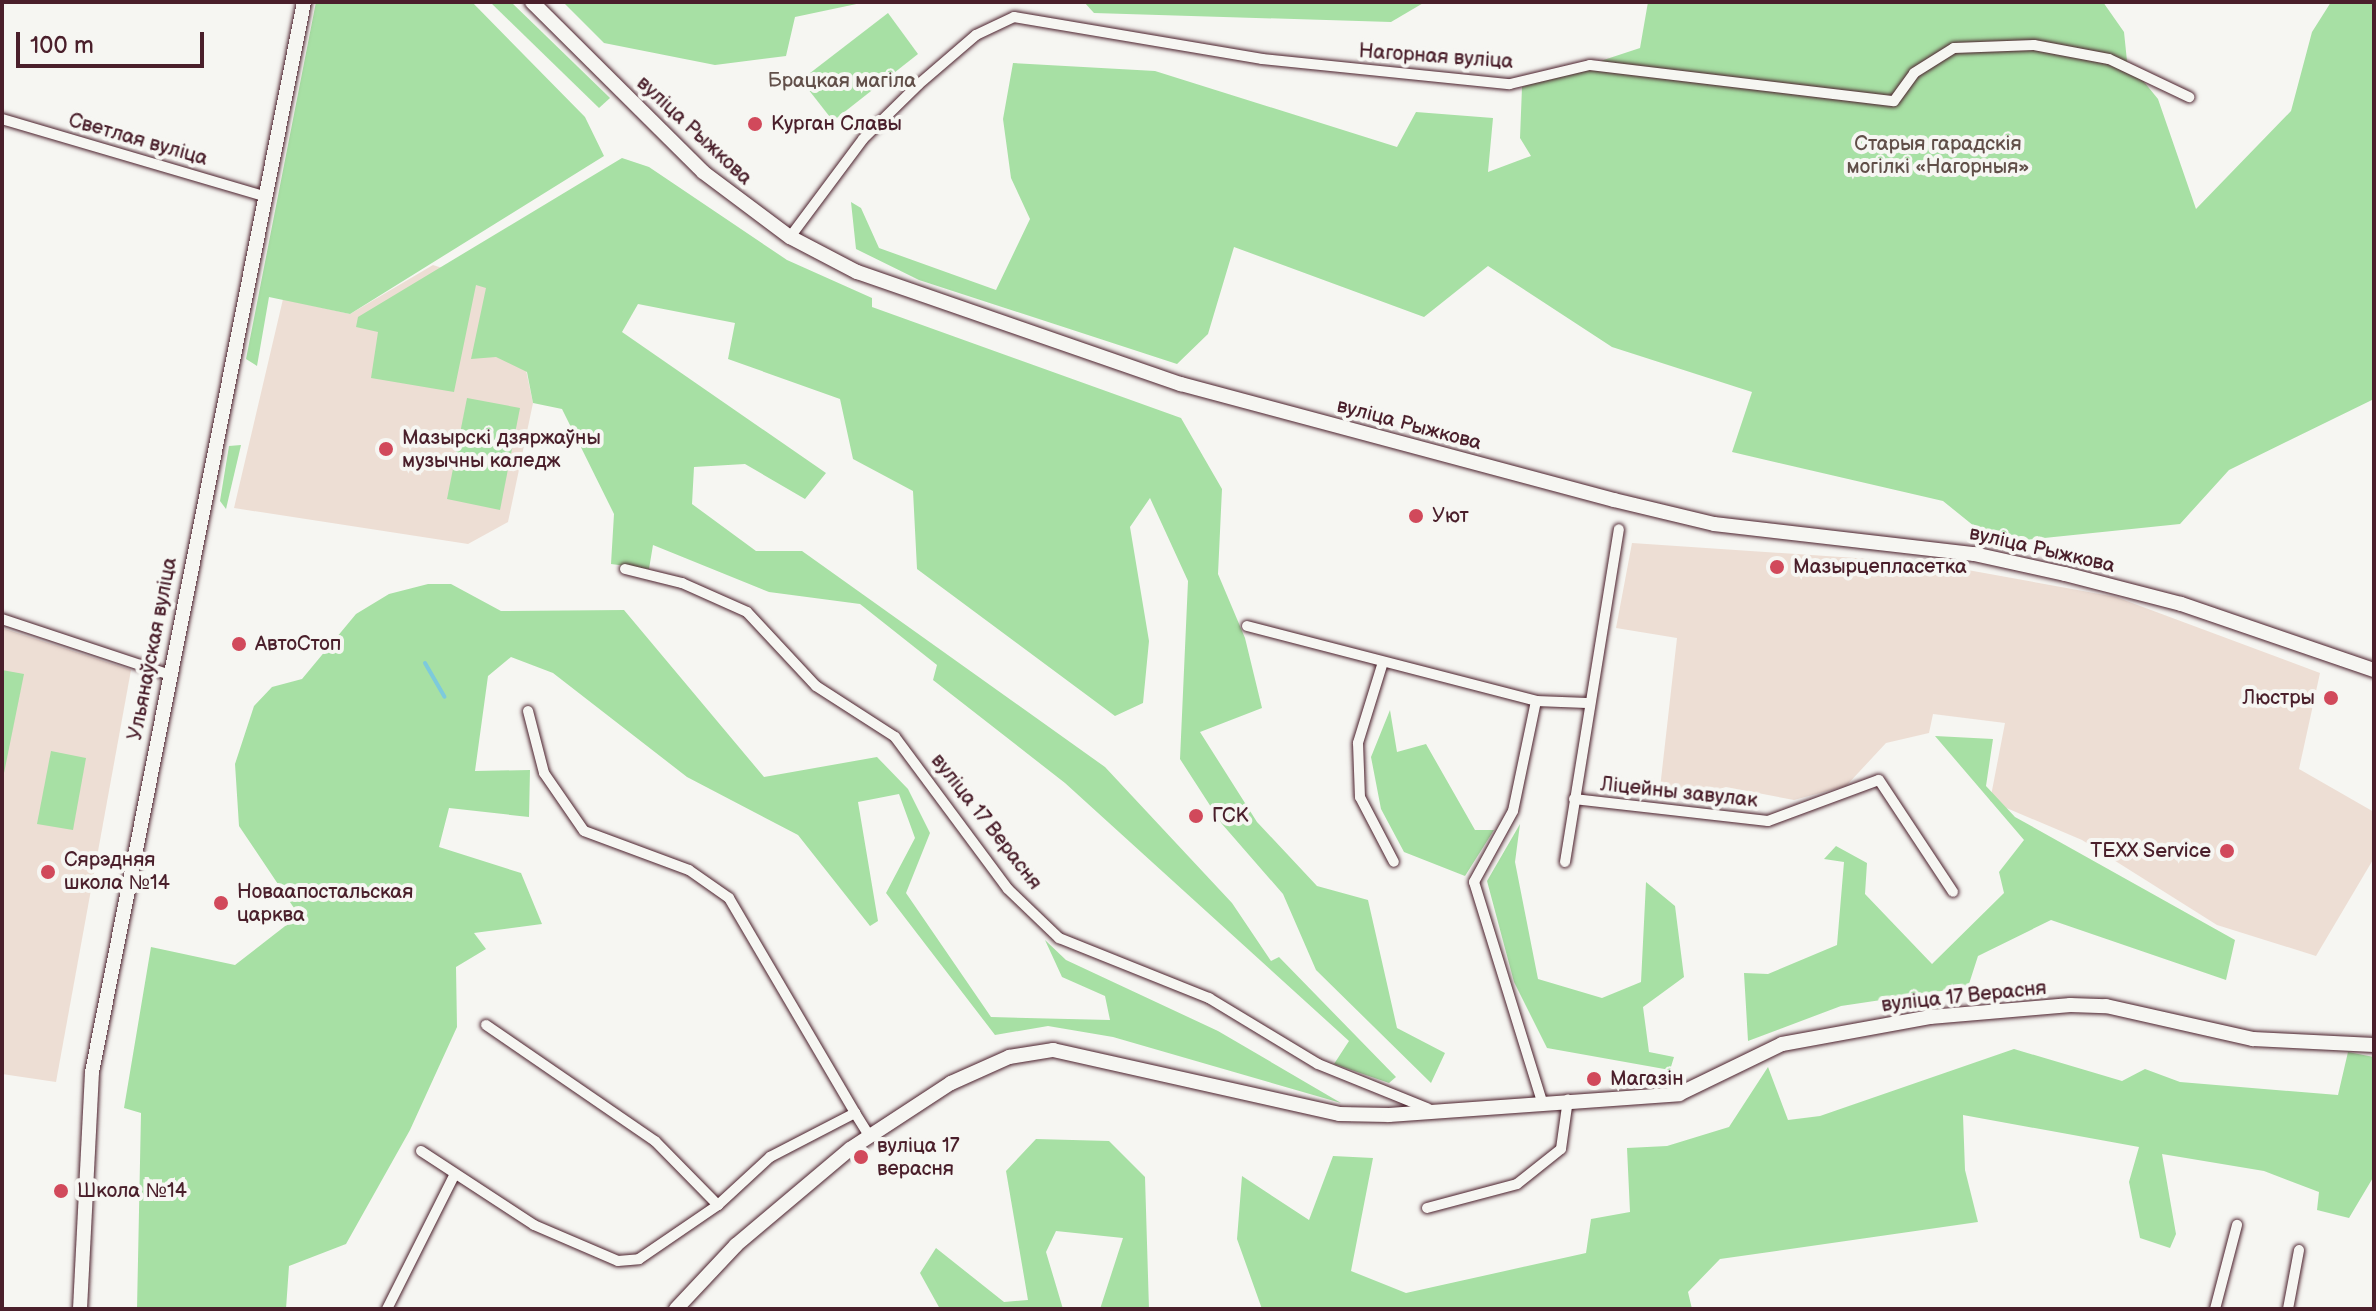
<!DOCTYPE html>
<html>
<head>
<meta charset="utf-8">
<style>
	body { margin:0 }
	#map { position:relative; width:2376px; height:1311px; overflow:hidden; background:#f6f6f2; font-family:"Balsamiq Sans",sans-serif }
	div>[style] { position:absolute }
	[style*='--x'] { left:calc(var(--x)*1px); top:calc(var(--y)*1px); width:calc(var(--w)*1px); rotate:calc(var(--a)*1deg) }
	.built>* { inset:0; background:#edded4 }
	.green>* { inset:0; background:#a7e0a4 }
	.stream>* { height:4px; margin:-2px; padding:0 2px; transform-origin:2px; border-radius:2px; background:#7dcadc }
	.roads { filter:drop-shadow(0 0 2px #4a1f2b) drop-shadow(0 0 2px #4a1f2b) }
	.street>* { height:10px; margin:-5px; padding:0 5px; transform-origin:5px; border-radius:5px; background:#f6f6f2 }
	.secondary>* { height:14px; margin:-7px; padding:0 7px; transform-origin:7px; border-radius:7px; background:#f6f6f2 }
	.dots>* { width:22px; height:22px; translate:-50% -50%; box-sizing:border-box; border:4px solid #f6f6f2; border-radius:50% }
	span { translate:-50% -50%; white-space:nowrap; text-align:center; line-height:1.15; -webkit-text-stroke:8px #f6f6f2; paint-order:stroke }
	.street-label { font-size:20px; color:#4a1f2b }
	.park-label { font-size:20px; color:#614f49 }
	.poi-label { font-size:20px; color:#4a1f2b }
	.left { translate:0 -50%; text-align:left }
	.right { translate:-100% -50%; text-align:right }
	.frame { position:absolute; inset:0; border:4px solid #4a1f2b; pointer-events:none }
	.scale { position:absolute; left:16px; top:32px; width:188px; height:36px; box-sizing:border-box; border:4px solid #4a1f2b; border-top:0; padding-left:10px; font-size:24px; line-height:28px; white-space:nowrap; color:#4a1f2b; -webkit-text-stroke:6px #f6f6f2; paint-order:stroke }
</style>
</head>
<body>
<div id="map">
	<div class="built">
		<div style="clip-path:polygon(433px 265px,509px 290px,533px 403px,508px 522px,468px 544px,234px 508px,283px 299px,350px 314px)"></div>
		<div style="clip-path:polygon(1632px 543px,1929px 563px,2116px 597px,2320px 673px,2299px 769px,2374px 812px,2374px 858px,2316px 956px,2217px 925px,2082px 840px,1990px 801px,2005px 723px,1933px 714px,1929px 733px,1886px 743px,1846px 786px,1794px 800px,1726px 787px,1680px 800px,1659px 797px,1677px 638px,1616px 628px)"></div>
		<div style="clip-path:polygon(2px 628px,131px 670px,56px 1082px,2px 1074px)"></div>
	</div>
	<div class="green">
		<div style="clip-path:polygon(316px 2px,472px 2px,585px 117px,604px 156px,350px 314px,269px 297px,257px 366px,246px 359px)"></div>
		<div style="clip-path:polygon(490px 2px,511px 2px,610px 98px,599px 108px)"></div>
		<div style="clip-path:polygon(563px 2px,866px 2px,795px 17px,786px 56px,715px 65px,604px 43px)"></div>
		<div style="clip-path:polygon(1084px 2px,1425px 2px,1391px 22px,1094px 13px)"></div>
		<div style="clip-path:polygon(1648px 2px,2103px 2px,2124px 32px,2127px 61px,2158px 99px,2196px 209px,2291px 111px,2312px 32px,2331px 2px,2374px 2px,2374px 399px,2229px 470px,2180px 524px,1995px 543px,1943px 501px,1732px 452px,1752px 392px,1612px 347px,1488px 266px,1424px 317px,1234px 247px,1208px 334px,1177px 364px,919px 280px,856px 249px,851px 202px,861px 208px,879px 248px,996px 290px,1030px 219px,1011px 178px,1003px 119px,1013px 63px,1155px 71px,1397px 147px,1416px 112px,1493px 118px,1488px 172px,1531px 156px,1520px 138px,1522px 87px,1640px 48px)"></div>
		<div style="clip-path:polygon(888px 13px,918px 54px,833px 121px,801px 80px)"></div>
		<div style="clip-path:polygon(622px 158px,649px 167px,787px 260px,872px 298px,872px 307px,1181px 418px,1222px 489px,1218px 574px,1245px 638px,1262px 708px,1200px 732px,1257px 822px,1317px 886px,1368px 900px,1397px 1028px,1445px 1053px,1431px 1083px,1316px 970px,1283px 894px,1222px 824px,1180px 759px,1188px 581px,1150px 498px,1130px 527px,1149px 641px,1143px 703px,1115px 716px,917px 569px,913px 491px,853px 459px,840px 399px,728px 359px,735px 323px,638px 304px,622px 332px,826px 473px,805px 499px,745px 464px,694px 467px,692px 504px,756px 551px,802px 551px,1105px 767px,1232px 903px,1271px 961px,1279px 957px,1396px 1077px,1389px 1083px,1334px 1064px,1349px 1041px,1065px 783px,933px 680px,937px 665px,860px 604px,769px 592px,653px 545px,649px 569px,611px 564px,614px 514px,562px 409px,533px 403px,527px 372px,496px 357px,471px 359px,486px 288px,476px 285px,454px 392px,371px 378px,378px 332px,356px 327px,358px 317px)"></div>
		<div style="clip-path:polygon(467px 398px,520px 408px,500px 510px,447px 499px)"></div>
		<div style="clip-path:polygon(241px 445px,226px 509px,220px 501px,229px 446px)"></div>
		<div style="clip-path:polygon(428px 584px,451px 584px,501px 611px,624px 610px,764px 777px,877px 757px,908px 789px,930px 833px,906px 893px,991px 1017px,1110px 1020px,1105px 996px,1062px 977px,1045px 940px,1066px 960px,1218px 1031px,1341px 1103px,1113px 1037px,1048px 1026px,995px 1035px,886px 893px,915px 838px,899px 794px,858px 802px,878px 921px,870px 926px,798px 835px,687px 777px,553px 673px,511px 657px,488px 676px,475px 771px,530px 770px,529px 817px,449px 808px,439px 847px,521px 873px,542px 924px,474px 933px,486px 949px,456px 967px,457px 1027px,410px 1130px,346px 1244px,289px 1266px,286px 1309px,137px 1309px,141px 1113px,124px 1108px,151px 947px,235px 965px,289px 923px,294px 908px,239px 826px,235px 764px,254px 706px,272px 687px,302px 679px,356px 614px,389px 594px)"></div>
		<div style="clip-path:polygon(2px 670px,24px 674px,2px 783px)"></div>
		<div style="clip-path:polygon(1390px 710px,1397px 752px,1426px 744px,1475px 830px,1494px 830px,1465px 876px,1404px 852px,1381px 809px,1371px 757px)"></div>
		<div style="clip-path:polygon(1935px 736px,1993px 739px,1986px 786px,2015px 817px,2235px 940px,2226px 980px,2051px 920px,1978px 956px,1968px 987px,1841px 1006px,1748px 1041px,1744px 973px,1768px 974px,1837px 945px,1844px 862px,1824px 859px,1836px 846px,1867px 863px,1865px 894px,1932px 964px,2004px 893px,1999px 872px,2024px 840px)"></div>
		<div style="clip-path:polygon(51px 751px,86px 758px,73px 830px,37px 824px)"></div>
		<div style="clip-path:polygon(1520px 824px,1515px 862px,1538px 979px,1602px 998px,1641px 982px,1646px 882px,1675px 906px,1684px 977px,1643px 1007px,1649px 1052px,1674px 1057px,1670px 1070px,1547px 1048px,1514px 982px,1487px 881px)"></div>
		<div style="clip-path:polygon(2014px 1049px,2122px 1081px,2145px 1069px,2180px 1082px,2338px 1095px,2348px 1052px,2374px 1057px,2374px 1176px,2349px 1218px,2317px 1210px,2319px 1192px,2264px 1171px,2162px 1154px,2176px 1234px,2170px 1248px,2140px 1238px,2129px 1182px,2139px 1147px,1963px 1115px,1965px 1170px,1978px 1222px,1720px 1259px,1688px 1292px,1692px 1309px,1262px 1309px,1237px 1239px,1242px 1176px,1309px 1220px,1333px 1156px,1373px 1158px,1351px 1271px,1406px 1293px,1586px 1253px,1591px 1219px,1630px 1212px,1627px 1148px,1667px 1146px,1729px 1127px,1768px 1067px,1788px 1120px,1820px 1116px)"></div>
		<div style="clip-path:polygon(1036px 1139px,1109px 1141px,1145px 1177px,1149px 1309px,1100px 1309px,1123px 1238px,1056px 1231px,1046px 1252px,1063px 1309px,940px 1309px,920px 1273px,936px 1248px,1004px 1302px,1028px 1300px,1006px 1171px)"></div>
	</div>
	<div class="stream">
		<div style="--x:425;--y:663;--w:39;--a:60"></div>
	</div>
	<div class="roads">
		<div class="street">
			<div style="--x:2;--y:119;--w:273;--a:16.4"></div>
			<div style="--x:790;--y:237;--w:122;--a:-53.3"></div>
			<div style="--x:863;--y:139;--w:78;--a:-44.5"></div>
			<div style="--x:919;--y:84;--w:75;--a:-40.7"></div>
			<div style="--x:976;--y:35;--w:42;--a:-25.3"></div>
			<div style="--x:1014;--y:17;--w:252;--a:9.6"></div>
			<div style="--x:1262;--y:59;--w:249;--a:5.8"></div>
			<div style="--x:1510;--y:84;--w:82;--a:-13.4"></div>
			<div style="--x:1590;--y:65;--w:306;--a:6.8"></div>
			<div style="--x:1894;--y:101;--w:34;--a:-54"></div>
			<div style="--x:1914;--y:73;--w:47;--a:-32"></div>
			<div style="--x:1954;--y:48;--w:80;--a:-2.1"></div>
			<div style="--x:2034;--y:45;--w:76;--a:10.6"></div>
			<div style="--x:2109;--y:59;--w:89;--a:25.4"></div>
			<div style="--x:625;--y:569;--w:59;--a:13.8"></div>
			<div style="--x:682;--y:583;--w:71;--a:24"></div>
			<div style="--x:747;--y:612;--w:101;--a:47"></div>
			<div style="--x:816;--y:686;--w:94;--a:32.8"></div>
			<div style="--x:895;--y:737;--w:189;--a:53.4"></div>
			<div style="--x:1008;--y:889;--w:71;--a:43.9"></div>
			<div style="--x:1059;--y:938;--w:162;--a:21.8"></div>
			<div style="--x:1209;--y:998;--w:127;--a:31.2"></div>
			<div style="--x:1318;--y:1064;--w:118;--a:22"></div>
			<div style="--x:2;--y:619;--w:174;--a:18.4"></div>
			<div style="--x:1247;--y:626;--w:299;--a:14.5"></div>
			<div style="--x:1536;--y:701;--w:51;--a:2.2"></div>
			<div style="--x:1383;--y:662;--w:85;--a:107.2"></div>
			<div style="--x:1358;--y:743;--w:54;--a:87.9"></div>
			<div style="--x:1360;--y:797;--w:73;--a:62.4"></div>
			<div style="--x:1536;--y:701;--w:112;--a:101.8"></div>
			<div style="--x:1513;--y:811;--w:81;--a:118.8"></div>
			<div style="--x:1474;--y:882;--w:227;--a:72.8"></div>
			<div style="--x:528;--y:711;--w:64;--a:75.5"></div>
			<div style="--x:544;--y:773;--w:70;--a:55.4"></div>
			<div style="--x:584;--y:831;--w:112;--a:20.4"></div>
			<div style="--x:689;--y:870;--w:49;--a:35"></div>
			<div style="--x:729;--y:898;--w:249;--a:59.6"></div>
			<div style="--x:1574;--y:799;--w:195;--a:6.5"></div>
			<div style="--x:1768;--y:821;--w:118;--a:-20.3"></div>
			<div style="--x:1879;--y:780;--w:134;--a:56.5"></div>
			<div style="--x:1565;--y:862;--w:337;--a:-80.8"></div>
			<div style="--x:486;--y:1025;--w:205;--a:34.5"></div>
			<div style="--x:655;--y:1141;--w:90;--a:45.5"></div>
			<div style="--x:718;--y:1205;--w:71;--a:-42.7"></div>
			<div style="--x:770;--y:1157;--w:96;--a:-27.4"></div>
			<div style="--x:855;--y:1113;--w:28;--a:58"></div>
			<div style="--x:421;--y:1151;--w:135;--a:33.2"></div>
			<div style="--x:534;--y:1225;--w:91;--a:23.2"></div>
			<div style="--x:618;--y:1261;--w:21;--a:-5"></div>
			<div style="--x:639;--y:1259;--w:96;--a:-34.4"></div>
			<div style="--x:1427;--y:1208;--w:93;--a:-14.9"></div>
			<div style="--x:1517;--y:1184;--w:56;--a:-38.5"></div>
			<div style="--x:1561;--y:1149;--w:50;--a:-82"></div>
			<div style="--x:387;--y:1309;--w:151;--a:-63.3"></div>
			<div style="--x:2215;--y:1309;--w:87;--a:-75.3"></div>
			<div style="--x:2288;--y:1309;--w:60;--a:-79.4"></div>
		</div>
		<div class="secondary">
			<div style="--x:532;--y:2;--w:241;--a:44.8"></div>
			<div style="--x:703;--y:172;--w:109;--a:36.8"></div>
			<div style="--x:790;--y:237;--w:76;--a:27.6"></div>
			<div style="--x:857;--y:272;--w:343;--a:19.1"></div>
			<div style="--x:1181;--y:384;--w:448;--a:15"></div>
			<div style="--x:1614;--y:500;--w:103;--a:13.5"></div>
			<div style="--x:1714;--y:524;--w:262;--a:6.6"></div>
			<div style="--x:1974;--y:554;--w:93;--a:12.4"></div>
			<div style="--x:2065;--y:574;--w:120;--a:14.5"></div>
			<div style="--x:2181;--y:604;--w:204;--a:18.9"></div>
			<div style="--x:80;--y:1309;--w:237;--a:-87.1"></div>
			<div style="--x:92;--y:1072;--w:1091;--a:-78.79"></div>
			<div style="--x:676;--y:1309;--w:88;--a:-46.8"></div>
			<div style="--x:736;--y:1245;--w:149;--a:-40.1"></div>
			<div style="--x:850;--y:1149;--w:121;--a:-33.2"></div>
			<div style="--x:951;--y:1083;--w:64;--a:-24.1"></div>
			<div style="--x:1009;--y:1057;--w:45;--a:-9"></div>
			<div style="--x:1053;--y:1050;--w:293;--a:12.6"></div>
			<div style="--x:1339;--y:1114;--w:50;--a:1.1"></div>
			<div style="--x:1389;--y:1115;--w:291;--a:-4.1"></div>
			<div style="--x:1679;--y:1094;--w:114;--a:-25.9"></div>
			<div style="--x:1782;--y:1044;--w:150;--a:-10.3"></div>
			<div style="--x:1930;--y:1017;--w:141;--a:-4.9"></div>
			<div style="--x:2070;--y:1005;--w:36;--a:2"></div>
			<div style="--x:2106;--y:1006;--w:151;--a:12.7"></div>
			<div style="--x:2253;--y:1039;--w:121;--a:2.8"></div>
		</div>
	</div>
	<div class="dots">
		<div style="left:755px;top:124px;background:#d1495b"></div>
		<div style="left:386px;top:449px;background:#d1495b"></div>
		<div style="left:1416px;top:516px;background:#d1495b"></div>
		<div style="left:1777px;top:567px;background:#d1495b"></div>
		<div style="left:239px;top:644px;background:#d1495b"></div>
		<div style="left:2331px;top:698px;background:#d1495b"></div>
		<div style="left:1196px;top:816px;background:#d1495b"></div>
		<div style="left:2227px;top:851px;background:#d1495b"></div>
		<div style="left:48px;top:872px;background:#d1495b"></div>
		<div style="left:221px;top:903px;background:#d1495b"></div>
		<div style="left:1594px;top:1079px;background:#d1495b"></div>
		<div style="left:861px;top:1157px;background:#d1495b"></div>
		<div style="left:61px;top:1191px;background:#d1495b"></div>
	</div>
	<div class="street-label">
		<span style="left:1436px;top:57px;rotate:4deg">Нагорная вуліца</span>
		<span style="left:694px;top:131px;rotate:43deg">вуліца Рыжкова</span>
		<span style="left:138px;top:140px;rotate:16deg">Светлая вуліца</span>
		<span style="left:1409px;top:425px;rotate:15deg">вуліца Рыжкова</span>
		<span style="left:2042px;top:550px;rotate:13deg">вуліца Рыжкова</span>
		<span style="left:153px;top:649px;rotate:-79deg">Ульянаўская вуліца</span>
		<span style="left:1679px;top:793px;rotate:6deg">Ліцейны завулак</span>
		<span style="left:986px;top:822px;rotate:52deg">вуліца 17 Верасня</span>
		<span style="left:1964px;top:997px;rotate:-6deg">вуліца 17 Верасня</span>
	</div>
	<div class="park-label">
		<span style="left:842px;top:81px">Брацкая магіла</span>
		<span style="left:1938px;top:156px">Старыя гарадскія<br>могілкі «Нагорныя»</span>
	</div>
	<div class="poi-label">
		<span class="left" style="left:771px;top:124px">Курган Славы</span>
		<span class="left" style="left:402px;top:450px">Мазырскі дзяржаўны<br>музычны каледж</span>
		<span class="left" style="left:1432px;top:516px">Уют</span>
		<span class="left" style="left:1793px;top:567px">Мазырцепласетка</span>
		<span class="left" style="left:255px;top:644px">АвтоСтоп</span>
		<span class="right" style="left:2315px;top:698px">Люстры</span>
		<span class="left" style="left:1212px;top:816px">ГСК</span>
		<span class="right" style="left:2211px;top:851px">TEXX Service</span>
		<span class="left" style="left:64px;top:872px">Сярэдняя<br>школа №14</span>
		<span class="left" style="left:237px;top:904px">Новаапостальская<br>царква</span>
		<span class="left" style="left:1610px;top:1079px">Магазін</span>
		<span class="left" style="left:877px;top:1158px">вуліца 17<br>верасня</span>
		<span class="left" style="left:77px;top:1191px">Школа №14</span>
	</div>
	<div class="frame"></div>
	<div class="scale">100 m</div>
</div>
</body>
</html>
